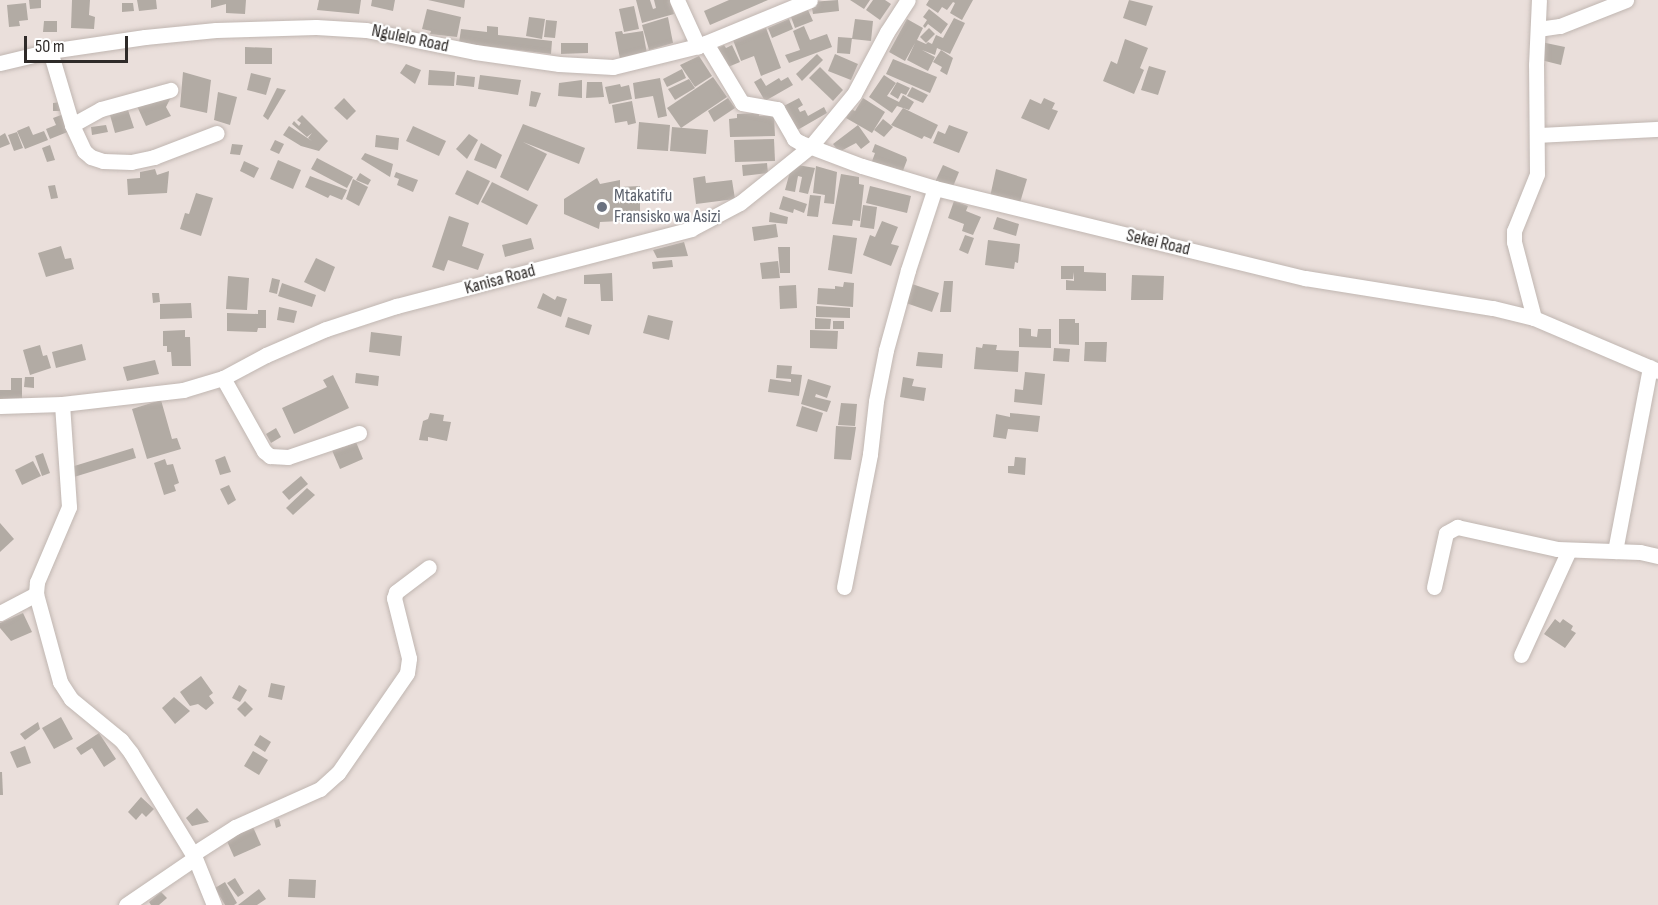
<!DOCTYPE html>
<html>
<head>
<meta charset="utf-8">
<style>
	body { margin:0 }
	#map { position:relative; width:1658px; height:905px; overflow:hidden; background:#eadfdb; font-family:"Sofia Sans Condensed",sans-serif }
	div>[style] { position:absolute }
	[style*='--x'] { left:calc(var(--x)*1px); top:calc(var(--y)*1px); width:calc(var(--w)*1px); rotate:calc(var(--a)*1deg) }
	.building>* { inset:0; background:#b2aba4 }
	.roads { filter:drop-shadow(0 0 2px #c0b6b1) drop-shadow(0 0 2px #c0b6b1) }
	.street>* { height:15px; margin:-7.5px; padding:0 7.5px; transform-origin:7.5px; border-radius:7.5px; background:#fff }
	.dots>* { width:16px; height:16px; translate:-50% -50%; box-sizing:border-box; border:3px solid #fff; border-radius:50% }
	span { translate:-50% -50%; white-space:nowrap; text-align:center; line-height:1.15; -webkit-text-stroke:4.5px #fff; paint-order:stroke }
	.street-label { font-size:18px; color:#2f2b29 }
	.worship-label { font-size:18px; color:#5b616d }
	.left { translate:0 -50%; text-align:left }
	.scale { position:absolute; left:24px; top:36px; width:104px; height:27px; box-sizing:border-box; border:3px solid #2f2b29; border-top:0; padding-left:8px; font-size:18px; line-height:21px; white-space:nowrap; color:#2f2b29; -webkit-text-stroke:4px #fff; paint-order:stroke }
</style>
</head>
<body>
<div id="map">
	<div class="building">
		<div style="clip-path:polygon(29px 0,41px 0,41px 8px,30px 9px)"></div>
		<div style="clip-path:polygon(72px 0,90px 0,89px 15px,95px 17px,94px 29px,71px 28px)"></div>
		<div style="clip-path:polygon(137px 0,156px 0,157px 9px,139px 11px)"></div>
		<div style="clip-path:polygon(211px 0,246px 0,245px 14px,226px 13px,226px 4px,211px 8px)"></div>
		<div style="clip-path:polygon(319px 0,361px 0,359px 14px,317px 10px)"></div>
		<div style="clip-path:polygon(372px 0,395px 0,393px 11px,371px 6px)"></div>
		<div style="clip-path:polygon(428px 0,465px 0,464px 8px)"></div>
		<div style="clip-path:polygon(636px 0,650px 0,653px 9px,656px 8px,654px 0,670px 0,674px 14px,642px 23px)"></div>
		<div style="clip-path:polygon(729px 0,768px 0,710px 25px,704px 11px)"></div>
		<div style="clip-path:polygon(838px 0,839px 11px,813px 14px,811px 2px)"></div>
		<div style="clip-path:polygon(850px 0,870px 0,864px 9px)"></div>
		<div style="clip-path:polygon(873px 0,885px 0,891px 4px,880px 20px,866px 10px)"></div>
		<div style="clip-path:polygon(929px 0,973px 0,962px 20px,950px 13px,955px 3px,953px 2px,947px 10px,942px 7px,938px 13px,926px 5px)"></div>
		<div style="clip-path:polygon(1129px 0,1153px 6px,1146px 26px,1123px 18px)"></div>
		<div style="clip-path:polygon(26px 3px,28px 20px,19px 21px,20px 26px,9px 27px,7px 5px)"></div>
		<div style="clip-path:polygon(122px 3px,133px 3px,134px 11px,122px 12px)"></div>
		<div style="clip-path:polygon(634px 6px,639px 29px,624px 32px,619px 9px)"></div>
		<div style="clip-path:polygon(427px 9px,461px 17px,457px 37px,430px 34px,431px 31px,422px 29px)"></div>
		<div style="clip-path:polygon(929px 9px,948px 24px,941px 34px,928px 24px,925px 28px,923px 26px,927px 20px,923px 17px)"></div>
		<div style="clip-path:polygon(808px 10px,813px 21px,795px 28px,791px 17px)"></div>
		<div style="clip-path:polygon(529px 17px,545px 19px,542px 39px,526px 36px)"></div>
		<div style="clip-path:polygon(668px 17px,673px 43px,649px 50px,642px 25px)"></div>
		<div style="clip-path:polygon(954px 18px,965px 23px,950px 54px,937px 48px,935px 55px,922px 50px,935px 57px,928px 71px,907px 60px,915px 43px,905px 61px,889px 52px,907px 19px,923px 28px,917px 40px,926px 44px,928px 42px,932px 44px,936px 35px,943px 38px)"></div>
		<div style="clip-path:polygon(789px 19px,793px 29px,772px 38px,768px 28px)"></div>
		<div style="clip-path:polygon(855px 19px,873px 21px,871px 41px,852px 39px)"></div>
		<div style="clip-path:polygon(546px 20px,557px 21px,555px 38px,544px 37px)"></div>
		<div style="clip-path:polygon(44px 21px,57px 21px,57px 32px,43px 32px)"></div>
		<div style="clip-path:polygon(487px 26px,498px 27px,498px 35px,552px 41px,551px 54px,459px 43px,461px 29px,487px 32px)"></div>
		<div style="clip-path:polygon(804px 26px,810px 40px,827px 34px,832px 47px,789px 63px,785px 55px,800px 50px,793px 31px)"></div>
		<div style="clip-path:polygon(766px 28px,781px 68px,761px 76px,754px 56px,741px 61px,733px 40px)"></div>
		<div style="clip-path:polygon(929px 28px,935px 34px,926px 43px,920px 37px)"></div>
		<div style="clip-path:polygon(622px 31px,623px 34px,643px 31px,647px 54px,620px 59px,615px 32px)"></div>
		<div style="clip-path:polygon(838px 37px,852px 38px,850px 54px,837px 53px)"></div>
		<div style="clip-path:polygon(1125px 39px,1148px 48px,1140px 68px,1144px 70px,1134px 94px,1103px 81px,1111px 61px,1117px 64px)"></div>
		<div style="clip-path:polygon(1541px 42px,1565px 47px,1561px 65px,1537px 59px)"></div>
		<div style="clip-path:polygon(561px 43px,588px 43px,588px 53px,561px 54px)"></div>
		<div style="clip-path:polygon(724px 45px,726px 48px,732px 45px,740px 62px,721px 70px,712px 51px)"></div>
		<div style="clip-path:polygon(245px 47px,272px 48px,272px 64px,245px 64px)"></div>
		<div style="clip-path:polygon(941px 50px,953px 58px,947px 75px,940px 71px,942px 67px,933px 62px)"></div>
		<div style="clip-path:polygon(817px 54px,823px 60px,802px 81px,796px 74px)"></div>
		<div style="clip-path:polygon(835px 54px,858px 64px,851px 80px,828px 71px)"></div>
		<div style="clip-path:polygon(699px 56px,712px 76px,695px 87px,680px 65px)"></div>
		<div style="clip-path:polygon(893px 59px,937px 77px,930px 93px,886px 74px)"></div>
		<div style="clip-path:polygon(406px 64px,421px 70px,415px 84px,400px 73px)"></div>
		<div style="clip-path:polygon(1149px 66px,1166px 71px,1158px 95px,1141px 90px)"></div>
		<div style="clip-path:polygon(820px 67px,843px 90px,833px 101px,809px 78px)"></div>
		<div style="clip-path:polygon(682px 69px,686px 78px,667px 87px,663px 79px)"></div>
		<div style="clip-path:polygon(429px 70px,455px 72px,454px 86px,428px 85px)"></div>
		<div style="clip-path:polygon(183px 72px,211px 80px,207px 113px,180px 107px)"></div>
		<div style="clip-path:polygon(251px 73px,271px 78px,266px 95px,247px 90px)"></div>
		<div style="clip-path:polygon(457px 75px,475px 77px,474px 87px,456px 85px)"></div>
		<div style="clip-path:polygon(480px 75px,521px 80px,518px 95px,478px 89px)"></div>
		<div style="clip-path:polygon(884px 75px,896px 83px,887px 96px,899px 102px,903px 95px,914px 102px,909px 110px,897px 106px,892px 113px,869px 97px)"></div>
		<div style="clip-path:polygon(713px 77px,727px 97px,681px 128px,667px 108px)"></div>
		<div style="clip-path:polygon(788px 77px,793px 85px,765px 101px,754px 82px,761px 78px,766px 86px,779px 78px,781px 81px)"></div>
		<div style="clip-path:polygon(660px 78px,667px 116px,658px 118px,653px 96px,635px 99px,633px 83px)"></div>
		<div style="clip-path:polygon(689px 79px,695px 88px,675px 100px,668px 89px)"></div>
		<div style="clip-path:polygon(582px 80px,582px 98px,558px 96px,559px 83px)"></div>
		<div style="clip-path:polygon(587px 82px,602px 82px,604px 97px,586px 98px)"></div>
		<div style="clip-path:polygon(897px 82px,910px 88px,906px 95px,901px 93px,898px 99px,890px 94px)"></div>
		<div style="clip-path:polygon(620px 84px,621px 87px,629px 85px,632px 99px,609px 104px,605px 87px)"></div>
		<div style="clip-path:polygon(912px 87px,928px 95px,923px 103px,907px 96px)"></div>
		<div style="clip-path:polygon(277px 88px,286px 90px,268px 120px,263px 116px)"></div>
		<div style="clip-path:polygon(531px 91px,541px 93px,536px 107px,529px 106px)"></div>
		<div style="clip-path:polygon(218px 92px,237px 97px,230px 125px,214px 120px)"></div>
		<div style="clip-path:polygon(172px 95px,166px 107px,171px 116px,146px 126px,137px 106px)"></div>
		<div style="clip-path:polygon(344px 98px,356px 111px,347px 120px,334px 108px)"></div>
		<div style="clip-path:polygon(728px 98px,735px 108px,714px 122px,708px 111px)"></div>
		<div style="clip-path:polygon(799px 98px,803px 105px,798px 108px,800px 112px,805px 110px,808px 116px,824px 107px,827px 113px,794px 132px,780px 108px)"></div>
		<div style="clip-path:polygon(863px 98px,885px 112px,872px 133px,846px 118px,851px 109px,855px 111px)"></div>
		<div style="clip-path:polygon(1044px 98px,1055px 103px,1052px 109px,1058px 111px,1049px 130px,1021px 118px,1030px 99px,1041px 104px)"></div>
		<div style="clip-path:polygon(632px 101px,636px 123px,628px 125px,627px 121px,615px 123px,612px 105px)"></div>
		<div style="clip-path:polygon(61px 102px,61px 111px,53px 111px,53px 103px)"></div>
		<div style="clip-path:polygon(903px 108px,938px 125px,931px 139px,924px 136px,922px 139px,891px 125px)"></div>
		<div style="clip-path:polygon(128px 110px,134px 128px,115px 133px,110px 115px)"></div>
		<div style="clip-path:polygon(759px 113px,759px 116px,774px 116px,775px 136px,730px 137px,729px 119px,737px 118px,737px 114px)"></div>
		<div style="clip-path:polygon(64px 114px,70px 131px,50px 139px,46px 129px,56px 125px,53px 118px)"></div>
		<div style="clip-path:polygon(302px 115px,328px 141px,319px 151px,301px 146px,283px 135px,289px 126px,312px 141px,308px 138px,312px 133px,307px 137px,292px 124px,294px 121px,299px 126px,301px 123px,297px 120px)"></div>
		<div style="clip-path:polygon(883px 119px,893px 127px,884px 137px,874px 130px)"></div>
		<div style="clip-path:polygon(639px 122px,670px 125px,668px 151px,637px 149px)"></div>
		<div style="clip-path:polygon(523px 124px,585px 148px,579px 164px,523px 142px,547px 154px,528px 191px,500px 177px)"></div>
		<div style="clip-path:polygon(106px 125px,108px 132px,92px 135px,91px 127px)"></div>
		<div style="clip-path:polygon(858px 125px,870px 142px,861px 149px,856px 143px,839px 152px,833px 144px)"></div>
		<div style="clip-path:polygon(949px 125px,968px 132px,959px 153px,933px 143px,938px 131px,945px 134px)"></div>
		<div style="clip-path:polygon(29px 126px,33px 135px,44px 131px,48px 140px,25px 149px,17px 131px)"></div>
		<div style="clip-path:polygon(413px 126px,446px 141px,439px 156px,406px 141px)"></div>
		<div style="clip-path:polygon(672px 127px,708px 130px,706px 154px,670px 151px)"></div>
		<div style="clip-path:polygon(17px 132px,23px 148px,14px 151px,8px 135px)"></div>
		<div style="clip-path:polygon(5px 133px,10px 144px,0 148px,0 136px)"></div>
		<div style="clip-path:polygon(469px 134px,478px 140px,467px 159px,456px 149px)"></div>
		<div style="clip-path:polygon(376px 135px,399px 138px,398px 150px,375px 147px)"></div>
		<div style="clip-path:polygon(774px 139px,775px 161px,735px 162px,734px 140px)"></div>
		<div style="clip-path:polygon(275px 140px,284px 144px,279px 154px,270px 150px)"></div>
		<div style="clip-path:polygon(481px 143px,502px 155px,496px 169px,474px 160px)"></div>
		<div style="clip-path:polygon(232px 144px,243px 145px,240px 155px,230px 154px)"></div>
		<div style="clip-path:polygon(875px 144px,906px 157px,907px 160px,901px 176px,871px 164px,875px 153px,872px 152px)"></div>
		<div style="clip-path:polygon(50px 145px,55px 160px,47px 162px,42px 148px)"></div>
		<div style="clip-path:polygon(365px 153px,393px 164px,390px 177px,361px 159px)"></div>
		<div style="clip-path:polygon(317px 158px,353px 177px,347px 188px,311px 169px)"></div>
		<div style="clip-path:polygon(278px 160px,301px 170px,293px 189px,270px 179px)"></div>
		<div style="clip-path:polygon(244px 161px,259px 168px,254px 178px,240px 171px)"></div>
		<div style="clip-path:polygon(767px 163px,768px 173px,743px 176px,742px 165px)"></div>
		<div style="clip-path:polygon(792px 164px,815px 168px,808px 194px,799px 192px,802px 177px,798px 176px,795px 192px,785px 190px)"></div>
		<div style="clip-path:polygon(943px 165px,959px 172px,952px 189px,935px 182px)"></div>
		<div style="clip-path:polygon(816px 166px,837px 172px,834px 204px,824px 203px,825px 195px,813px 193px)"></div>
		<div style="clip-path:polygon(155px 169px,157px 175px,169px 171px,167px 193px,128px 195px,127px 179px,140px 178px,140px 172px)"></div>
		<div style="clip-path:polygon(996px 169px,1027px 179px,1019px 206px,990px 197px)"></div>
		<div style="clip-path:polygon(467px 170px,490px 181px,478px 205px,455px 194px)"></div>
		<div style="clip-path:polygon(396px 172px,418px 180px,413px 192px,397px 185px,399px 179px,394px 177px)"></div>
		<div style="clip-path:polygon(360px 173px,371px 180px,368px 185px,356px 180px)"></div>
		<div style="clip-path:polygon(841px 174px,859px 177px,859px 184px,864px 185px,860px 221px,853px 220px,852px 226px,832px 224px)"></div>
		<div style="clip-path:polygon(310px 176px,347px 190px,342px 200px,330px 195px,328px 198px,305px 187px)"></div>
		<div style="clip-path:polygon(705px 176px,706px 183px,732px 180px,735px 199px,696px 204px,693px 178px)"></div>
		<div style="clip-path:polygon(597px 178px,600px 184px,620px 180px,620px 187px,640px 186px,640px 220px,600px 222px,599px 229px,564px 214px,564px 199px)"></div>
		<div style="clip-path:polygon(353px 179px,368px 187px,359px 206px,346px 199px)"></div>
		<div style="clip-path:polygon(492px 182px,538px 205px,527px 225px,481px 202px)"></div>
		<div style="clip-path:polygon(55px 185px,58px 198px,51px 199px,48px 186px)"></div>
		<div style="clip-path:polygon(870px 186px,911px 196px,907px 213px,866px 203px)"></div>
		<div style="clip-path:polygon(196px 193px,213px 198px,201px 236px,180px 229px,185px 213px,189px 214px)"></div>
		<div style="clip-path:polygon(810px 195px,821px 196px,818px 217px,807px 216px)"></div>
		<div style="clip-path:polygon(783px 196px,807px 204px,804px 213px,794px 209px,793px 213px,779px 209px)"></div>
		<div style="clip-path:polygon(954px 201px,968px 206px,966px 211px,981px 217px,973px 235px,962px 231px,964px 224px,948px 218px)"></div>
		<div style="clip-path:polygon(863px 205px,877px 207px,874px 229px,860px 227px)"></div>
		<div style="clip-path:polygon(770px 212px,788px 217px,787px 224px,769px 222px)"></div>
		<div style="clip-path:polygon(449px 216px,469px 223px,462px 246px,484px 254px,478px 270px,448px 260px,444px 271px,432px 267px)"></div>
		<div style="clip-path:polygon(997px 217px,1019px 224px,1016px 236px,993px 229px)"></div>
		<div style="clip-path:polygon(882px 221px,898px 227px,891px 244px,899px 246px,891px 266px,863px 255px,870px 235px,875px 237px)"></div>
		<div style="clip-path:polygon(776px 224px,778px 237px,754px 241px,752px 227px)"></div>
		<div style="clip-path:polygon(833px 235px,857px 238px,852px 274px,828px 270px)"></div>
		<div style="clip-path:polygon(965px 235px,974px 238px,968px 254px,959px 250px)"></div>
		<div style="clip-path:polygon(531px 238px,534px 249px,505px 257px,502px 245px)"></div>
		<div style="clip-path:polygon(988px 240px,1020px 244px,1018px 263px,1015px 262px,1014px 269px,985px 265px)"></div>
		<div style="clip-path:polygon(684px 242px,688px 256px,657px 258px,653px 250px)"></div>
		<div style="clip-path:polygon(61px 246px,65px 259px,71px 258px,74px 269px,46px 277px,38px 253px)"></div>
		<div style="clip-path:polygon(778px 247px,790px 247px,790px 273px,780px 273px)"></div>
		<div style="clip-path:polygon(316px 258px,335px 267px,325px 292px,304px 282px)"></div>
		<div style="clip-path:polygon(672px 260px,673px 267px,653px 269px,652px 262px)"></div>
		<div style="clip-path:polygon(778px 261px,780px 278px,762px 279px,760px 263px)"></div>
		<div style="clip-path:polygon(1061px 266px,1084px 266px,1084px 272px,1106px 273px,1106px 291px,1066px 290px,1066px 280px,1074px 281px,1074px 272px,1073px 279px,1061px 279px)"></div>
		<div style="clip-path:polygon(612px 273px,613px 301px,601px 301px,600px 284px,584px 284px,584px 275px)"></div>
		<div style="clip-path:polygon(1132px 275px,1164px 276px,1163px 300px,1131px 300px)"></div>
		<div style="clip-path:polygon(228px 276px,249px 278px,247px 310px,226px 309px)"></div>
		<div style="clip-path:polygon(272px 278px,280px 280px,277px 294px,269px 292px)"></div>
		<div style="clip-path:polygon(944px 281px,953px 281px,951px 312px,940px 312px)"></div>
		<div style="clip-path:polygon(844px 282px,854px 283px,853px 307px,817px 304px,818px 288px,835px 289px,835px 286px,843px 287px)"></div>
		<div style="clip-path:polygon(282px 283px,316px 295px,312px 307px,278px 296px)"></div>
		<div style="clip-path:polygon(912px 284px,939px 293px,932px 312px,906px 303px)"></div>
		<div style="clip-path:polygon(796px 285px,797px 308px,780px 309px,779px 286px)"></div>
		<div style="clip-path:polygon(152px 293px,159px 293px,160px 302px,153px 303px)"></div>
		<div style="clip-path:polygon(543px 293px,555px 300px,557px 296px,567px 299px,561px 317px,537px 308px)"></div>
		<div style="clip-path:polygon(191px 303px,192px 318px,160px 319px,160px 304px)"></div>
		<div style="clip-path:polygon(816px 306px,850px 308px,850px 318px,816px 317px)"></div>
		<div style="clip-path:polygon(279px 307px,297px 311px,294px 323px,277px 320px)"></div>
		<div style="clip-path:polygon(258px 310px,266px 310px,266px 328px,258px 328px,257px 332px,227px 331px,227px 313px,258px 314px)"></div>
		<div style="clip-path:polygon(648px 315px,673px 321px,669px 340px,643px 333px)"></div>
		<div style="clip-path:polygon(568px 317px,592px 325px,589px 335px,565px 327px)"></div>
		<div style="clip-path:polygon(815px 318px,831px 319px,830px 329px,815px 329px)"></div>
		<div style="clip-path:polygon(1059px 319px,1075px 319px,1075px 323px,1079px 323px,1079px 345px,1059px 344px)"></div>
		<div style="clip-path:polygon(833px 321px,844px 321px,844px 329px,833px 329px)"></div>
		<div style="clip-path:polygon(1019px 328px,1031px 329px,1031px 336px,1037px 337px,1038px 329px,1051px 329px,1051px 348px,1019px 347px)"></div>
		<div style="clip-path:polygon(185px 330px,185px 337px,190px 337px,191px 366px,172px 366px,171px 352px,167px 352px,167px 346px,163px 346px,163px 331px)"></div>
		<div style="clip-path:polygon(810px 330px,838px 331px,837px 349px,810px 348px)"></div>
		<div style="clip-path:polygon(371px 332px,402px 336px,400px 356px,369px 352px)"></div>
		<div style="clip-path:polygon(1085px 342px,1107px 342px,1106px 362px,1084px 361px)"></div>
		<div style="clip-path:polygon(82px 344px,86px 360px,56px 368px,52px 352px)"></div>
		<div style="clip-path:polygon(983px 344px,997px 345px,996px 350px,1019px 351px,1018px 372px,974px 369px,976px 347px,982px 348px)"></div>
		<div style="clip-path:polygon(40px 345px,43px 356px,47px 355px,51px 368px,30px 375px,23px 350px)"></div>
		<div style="clip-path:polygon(1054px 348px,1070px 349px,1069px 362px,1053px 361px)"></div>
		<div style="clip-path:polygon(918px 352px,943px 354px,942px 368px,916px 366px)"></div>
		<div style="clip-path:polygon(155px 360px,159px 374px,127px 381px,123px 367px)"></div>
		<div style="clip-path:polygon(777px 365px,792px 366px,791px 374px,802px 375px,799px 396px,768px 392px,770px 379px,791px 382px,791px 379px,776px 378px)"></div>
		<div style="clip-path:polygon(1025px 372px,1045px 374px,1042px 405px,1014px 402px,1015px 389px,1023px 390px)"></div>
		<div style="clip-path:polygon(356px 373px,379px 376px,378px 386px,355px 383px)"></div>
		<div style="clip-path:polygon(333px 375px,349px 408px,294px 434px,282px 408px,327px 387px,323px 380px)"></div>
		<div style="clip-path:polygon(25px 377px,34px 377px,34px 388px,24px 387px)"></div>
		<div style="clip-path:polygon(903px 377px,914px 379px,912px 386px,926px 388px,924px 401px,900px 397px)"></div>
		<div style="clip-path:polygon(11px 378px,22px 378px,22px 399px,0 399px,0 390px,11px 390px)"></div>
		<div style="clip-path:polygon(808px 379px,831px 386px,827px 398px,816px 394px,815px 397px,831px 401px,827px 412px,801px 404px)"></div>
		<div style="clip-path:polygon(161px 400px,172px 439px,177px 438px,181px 449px,147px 459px,132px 409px)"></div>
		<div style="clip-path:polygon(841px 403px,857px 404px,855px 426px,838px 425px)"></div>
		<div style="clip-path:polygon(802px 406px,823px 413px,817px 432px,796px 426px)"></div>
		<div style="clip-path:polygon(430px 413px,444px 415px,443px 421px,451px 422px,447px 441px,428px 437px,428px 441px,419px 440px,423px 421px,428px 419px)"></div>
		<div style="clip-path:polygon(1010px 413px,1040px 416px,1038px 432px,1008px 429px,1006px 439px,993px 437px,996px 414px,1010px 417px)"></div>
		<div style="clip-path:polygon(836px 426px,856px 427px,851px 460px,834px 459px)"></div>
		<div style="clip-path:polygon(276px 428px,281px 437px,271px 443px,266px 434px)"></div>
		<div style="clip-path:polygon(356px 442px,363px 459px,340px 469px,331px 448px,342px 443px,344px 447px)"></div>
		<div style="clip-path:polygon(133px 448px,136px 458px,74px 477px,71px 467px)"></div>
		<div style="clip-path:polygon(43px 453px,50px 473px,42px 476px,35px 456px)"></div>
		<div style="clip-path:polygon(225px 456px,231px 472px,220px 475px,215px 460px)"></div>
		<div style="clip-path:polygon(1015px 457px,1026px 458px,1025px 475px,1008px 473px,1008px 466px,1014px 466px)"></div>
		<div style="clip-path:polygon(165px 459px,167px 465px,173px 464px,179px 483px,174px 485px,176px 491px,164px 495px,154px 463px)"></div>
		<div style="clip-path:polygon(33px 461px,41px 476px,22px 485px,15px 470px)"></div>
		<div style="clip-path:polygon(301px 476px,308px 484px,289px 500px,282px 492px)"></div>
		<div style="clip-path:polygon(229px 485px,236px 500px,228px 505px,220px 489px)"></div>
		<div style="clip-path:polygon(307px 488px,315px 495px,293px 515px,286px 508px)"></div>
		<div style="clip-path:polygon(0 523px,14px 539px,0 552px)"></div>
		<div style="clip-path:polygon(23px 613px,32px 632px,11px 641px,0 628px,0 623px)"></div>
		<div style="clip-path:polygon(1555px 619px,1560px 623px,1563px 619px,1573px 626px,1571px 630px,1576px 633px,1565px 648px,1544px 634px)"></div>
		<div style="clip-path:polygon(201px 676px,213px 693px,209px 696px,214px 703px,206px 710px,198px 704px,190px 706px,180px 692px)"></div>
		<div style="clip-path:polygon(271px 683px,285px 686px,282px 700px,268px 697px)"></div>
		<div style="clip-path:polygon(239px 685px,247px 690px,240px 702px,232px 698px)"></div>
		<div style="clip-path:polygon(174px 697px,190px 711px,175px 724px,162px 708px)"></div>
		<div style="clip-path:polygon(245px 701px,253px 709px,245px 717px,237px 709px)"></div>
		<div style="clip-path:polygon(61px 717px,73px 739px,54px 749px,42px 728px)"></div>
		<div style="clip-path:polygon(38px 722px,40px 729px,25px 740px,20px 734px)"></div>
		<div style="clip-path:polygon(99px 733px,116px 759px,104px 767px,92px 748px,81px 755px,76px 748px)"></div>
		<div style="clip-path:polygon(260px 735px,271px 742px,265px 752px,254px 745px)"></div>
		<div style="clip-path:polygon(25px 746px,31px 763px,17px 768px,10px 752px)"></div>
		<div style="clip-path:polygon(253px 751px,268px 760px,259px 775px,244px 766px)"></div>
		<div style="clip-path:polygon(0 772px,2px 772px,3px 795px,0 795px)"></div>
		<div style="clip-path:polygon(141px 797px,154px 809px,146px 817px,142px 813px,136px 820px,128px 812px)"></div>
		<div style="clip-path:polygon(197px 808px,209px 822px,192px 826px,186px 818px)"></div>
		<div style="clip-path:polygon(279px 819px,281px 826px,276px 828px,274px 820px)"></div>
		<div style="clip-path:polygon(253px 827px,261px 845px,234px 857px,226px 839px)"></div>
		<div style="clip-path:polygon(235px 878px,244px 893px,238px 897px,227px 883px)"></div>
		<div style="clip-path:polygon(289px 879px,316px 880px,315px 898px,288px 897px)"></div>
		<div style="clip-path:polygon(225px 882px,237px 903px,234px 905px,225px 905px,215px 888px)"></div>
		<div style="clip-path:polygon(259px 889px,266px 899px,257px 905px,238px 905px)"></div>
		<div style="clip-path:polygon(161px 892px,167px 898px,159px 905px,151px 905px,149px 902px)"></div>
	</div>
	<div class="roads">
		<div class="street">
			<div style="--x:677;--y:0;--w:51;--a:65.5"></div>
			<div style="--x:1538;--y:29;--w:22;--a:-8"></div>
			<div style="--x:1560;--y:26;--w:71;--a:-21.5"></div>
			<div style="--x:706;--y:43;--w:70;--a:59"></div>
			<div style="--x:742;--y:103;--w:36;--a:10"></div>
			<div style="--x:777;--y:109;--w:34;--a:60"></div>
			<div style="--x:794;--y:139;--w:8;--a:30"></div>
			<div style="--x:801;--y:143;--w:65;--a:20.7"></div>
			<div style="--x:862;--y:166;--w:76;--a:16.8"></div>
			<div style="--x:935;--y:188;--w:381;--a:13.7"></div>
			<div style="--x:1305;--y:278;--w:190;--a:9.1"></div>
			<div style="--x:1493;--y:308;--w:42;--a:13.7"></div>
			<div style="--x:1534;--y:318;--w:135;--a:23.1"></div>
			<div style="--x:50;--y:51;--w:77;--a:73.4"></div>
			<div style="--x:72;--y:125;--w:29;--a:65"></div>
			<div style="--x:84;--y:151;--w:9;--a:41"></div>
			<div style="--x:91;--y:157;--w:13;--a:18"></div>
			<div style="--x:103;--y:161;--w:28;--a:2"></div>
			<div style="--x:131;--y:162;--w:24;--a:-12"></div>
			<div style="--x:154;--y:157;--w:67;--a:-20.9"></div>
			<div style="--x:0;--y:63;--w:51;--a:-13.5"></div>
			<div style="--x:50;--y:51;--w:96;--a:-8.4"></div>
			<div style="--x:145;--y:37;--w:71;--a:-5.6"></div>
			<div style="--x:216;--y:30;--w:100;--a:-1.7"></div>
			<div style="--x:316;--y:27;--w:50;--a:3.4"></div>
			<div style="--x:366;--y:30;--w:111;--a:11.4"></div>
			<div style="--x:475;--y:52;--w:85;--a:8.1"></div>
			<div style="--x:559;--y:64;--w:54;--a:3.2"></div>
			<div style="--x:613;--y:67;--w:88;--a:-13.9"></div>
			<div style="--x:698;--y:46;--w:121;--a:-22.3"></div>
			<div style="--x:72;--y:125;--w:33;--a:-29"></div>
			<div style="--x:101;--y:109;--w:72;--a:-15.4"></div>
			<div style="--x:1538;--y:135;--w:120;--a:-2.9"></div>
			<div style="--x:1534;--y:318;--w:79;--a:-104.7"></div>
			<div style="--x:1514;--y:242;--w:11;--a:-90"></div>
			<div style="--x:1514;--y:231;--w:61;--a:-68"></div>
			<div style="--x:1537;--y:174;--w:109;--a:-90.5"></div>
			<div style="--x:1536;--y:65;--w:65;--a:-87.4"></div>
			<div style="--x:223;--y:378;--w:84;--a:60.7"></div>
			<div style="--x:264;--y:451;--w:8;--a:40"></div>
			<div style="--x:270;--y:456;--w:18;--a:3"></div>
			<div style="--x:288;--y:457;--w:75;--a:-18.7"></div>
			<div style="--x:62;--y:404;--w:103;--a:86.1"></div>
			<div style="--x:69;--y:507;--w:82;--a:113.1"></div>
			<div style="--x:37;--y:582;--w:12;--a:95"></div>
			<div style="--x:36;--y:594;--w:91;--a:74.7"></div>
			<div style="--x:60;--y:682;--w:20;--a:57"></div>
			<div style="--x:71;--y:699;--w:65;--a:39.4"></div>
			<div style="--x:121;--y:740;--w:16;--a:52"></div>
			<div style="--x:131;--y:753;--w:123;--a:58.6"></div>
			<div style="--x:195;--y:858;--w:51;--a:68"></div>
			<div style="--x:0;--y:406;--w:62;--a:-1.8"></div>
			<div style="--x:62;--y:404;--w:122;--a:-6.6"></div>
			<div style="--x:183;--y:390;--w:42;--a:-16.7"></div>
			<div style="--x:223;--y:378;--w:49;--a:-28.1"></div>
			<div style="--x:266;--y:355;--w:65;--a:-23.4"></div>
			<div style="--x:326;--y:329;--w:74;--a:-18.2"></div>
			<div style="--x:396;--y:306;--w:305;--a:-14.6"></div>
			<div style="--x:691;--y:229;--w:55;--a:-28"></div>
			<div style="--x:740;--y:203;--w:91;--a:-38.8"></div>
			<div style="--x:811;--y:146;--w:67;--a:-50.4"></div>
			<div style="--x:854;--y:94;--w:70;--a:-62"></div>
			<div style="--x:887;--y:32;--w:38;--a:-57"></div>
			<div style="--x:1615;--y:551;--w:187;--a:-79.2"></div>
			<div style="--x:844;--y:587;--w:136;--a:-78.9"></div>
			<div style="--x:870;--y:454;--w:53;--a:-83.5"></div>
			<div style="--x:876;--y:401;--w:52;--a:-78.9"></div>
			<div style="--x:886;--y:350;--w:83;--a:-74.6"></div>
			<div style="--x:908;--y:270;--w:86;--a:-71.8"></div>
			<div style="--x:1434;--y:587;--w:55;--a:-77.5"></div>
			<div style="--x:1446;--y:533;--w:13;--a:-29"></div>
			<div style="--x:1457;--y:527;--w:102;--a:12.4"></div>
			<div style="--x:1557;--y:549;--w:83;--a:2.1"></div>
			<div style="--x:1640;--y:552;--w:18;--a:13"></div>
			<div style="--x:0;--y:613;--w:41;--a:-27.8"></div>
			<div style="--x:1521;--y:655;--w:115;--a:-65.4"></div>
			<div style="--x:193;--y:854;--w:50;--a:-32.7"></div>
			<div style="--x:235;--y:827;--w:93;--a:-24.1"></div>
			<div style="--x:320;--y:789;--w:24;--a:-42"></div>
			<div style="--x:338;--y:773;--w:121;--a:-55.4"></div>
			<div style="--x:407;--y:673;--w:15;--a:-82"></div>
			<div style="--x:409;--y:658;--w:62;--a:-104"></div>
			<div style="--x:394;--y:598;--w:6;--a:-72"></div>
			<div style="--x:396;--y:592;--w:41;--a:-37.1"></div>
			<div style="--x:126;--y:905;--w:83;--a:-34.3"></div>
		</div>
	</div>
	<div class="dots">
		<div style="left:602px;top:207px;background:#6b7280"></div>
	</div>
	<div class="street-label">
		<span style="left:410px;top:39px;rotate:12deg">Ngulelo Road</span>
		<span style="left:1158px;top:243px;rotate:13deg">Sekei Road</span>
		<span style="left:500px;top:280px;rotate:-15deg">Kanisa Road</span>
	</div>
	<div class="worship-label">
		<span class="left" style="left:614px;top:207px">Mtakatifu<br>Fransisko wa Asizi</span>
	</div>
	<div class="scale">50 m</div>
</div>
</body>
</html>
